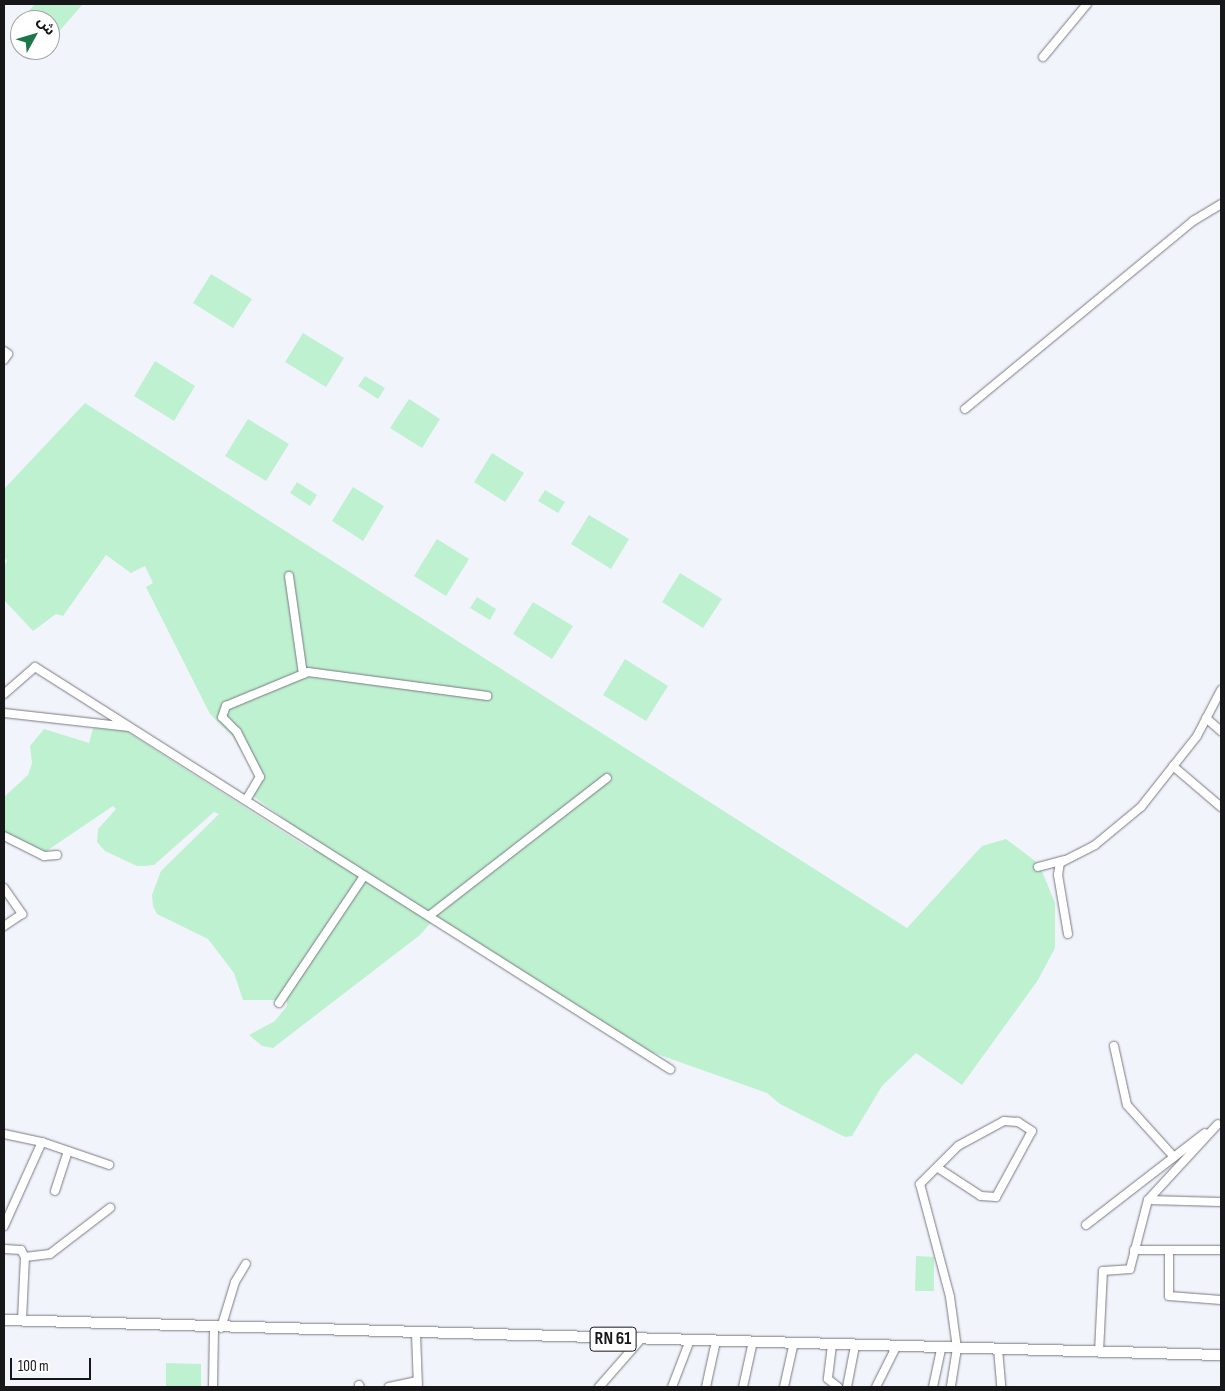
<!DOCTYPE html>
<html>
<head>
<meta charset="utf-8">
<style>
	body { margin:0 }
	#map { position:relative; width:1225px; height:1391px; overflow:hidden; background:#f2f4fc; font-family:"Sofia Sans Condensed","Noto Sans Arabic",sans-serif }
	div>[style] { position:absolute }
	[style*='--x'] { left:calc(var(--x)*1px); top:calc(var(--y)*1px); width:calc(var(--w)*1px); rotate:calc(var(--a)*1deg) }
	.green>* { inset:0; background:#bef1cf }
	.roads { filter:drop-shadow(0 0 1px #787980) drop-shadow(0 0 1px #787980) }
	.minor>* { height:8px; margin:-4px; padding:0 4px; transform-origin:4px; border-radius:4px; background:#fff }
	.major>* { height:10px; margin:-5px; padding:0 5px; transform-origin:5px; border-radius:5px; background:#fff }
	span { translate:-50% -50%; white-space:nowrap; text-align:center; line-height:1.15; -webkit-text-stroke:4.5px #fff; paint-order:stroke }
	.shield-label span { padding:1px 4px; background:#fff; border:1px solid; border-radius:4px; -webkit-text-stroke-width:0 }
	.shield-label { font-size:18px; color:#17171a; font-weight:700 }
	.frame { position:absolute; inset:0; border:5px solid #17171a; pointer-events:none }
	.north { position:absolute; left:10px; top:10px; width:50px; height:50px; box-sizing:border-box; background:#fff; border:1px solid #a2a2a3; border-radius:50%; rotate:51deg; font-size:14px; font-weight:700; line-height:20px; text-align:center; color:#17171a }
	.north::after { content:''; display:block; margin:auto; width:18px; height:22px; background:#1d764a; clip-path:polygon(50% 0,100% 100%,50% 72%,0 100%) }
	.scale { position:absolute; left:10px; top:1358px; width:81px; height:22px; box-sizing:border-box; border:2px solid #17171a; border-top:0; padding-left:6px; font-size:15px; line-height:18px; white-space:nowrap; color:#17171a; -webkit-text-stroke:4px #fff; paint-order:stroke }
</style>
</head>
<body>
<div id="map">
	<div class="green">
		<div style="clip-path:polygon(35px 4px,80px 4px,82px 5px,50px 42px,50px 20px,21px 20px)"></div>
		<div style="clip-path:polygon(211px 274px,252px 299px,233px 328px,193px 303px)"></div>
		<div style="clip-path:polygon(303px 333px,344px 358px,326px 387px,285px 362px)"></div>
		<div style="clip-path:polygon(155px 361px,195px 386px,174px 421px,134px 396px)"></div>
		<div style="clip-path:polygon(365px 376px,385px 388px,378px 399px,358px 386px)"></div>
		<div style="clip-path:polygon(409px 399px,440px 419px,422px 448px,390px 428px)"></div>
		<div style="clip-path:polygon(85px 403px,907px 928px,982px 846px,1006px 839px,1039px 864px,1055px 903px,1055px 948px,1038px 980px,962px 1085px,916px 1053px,882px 1086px,852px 1136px,845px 1137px,780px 1104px,767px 1093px,643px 1049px,436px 917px,420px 935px,273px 1048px,262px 1046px,249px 1035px,275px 1021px,287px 1006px,287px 996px,283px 991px,276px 1000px,243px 1000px,234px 973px,208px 939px,157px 914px,153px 906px,152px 895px,161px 871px,219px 814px,214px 812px,154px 865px,145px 866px,137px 866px,105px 851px,97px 842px,98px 829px,116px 809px,113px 806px,39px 856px,4px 838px,4px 797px,28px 775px,32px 763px,30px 746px,44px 729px,89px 743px,93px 728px,126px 731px,313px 851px,313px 840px,249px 793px,259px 779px,233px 737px,210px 714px,146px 587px,153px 583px,145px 566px,131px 573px,106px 555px,63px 616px,56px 614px,33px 631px,4px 600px,4px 566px,7px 561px,4px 557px,4px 489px)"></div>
		<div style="clip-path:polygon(248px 419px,289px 444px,266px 481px,225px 456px)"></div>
		<div style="clip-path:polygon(492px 453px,524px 473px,505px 502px,474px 482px)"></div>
		<div style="clip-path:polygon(297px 482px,317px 495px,310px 506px,290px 493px)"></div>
		<div style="clip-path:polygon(353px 487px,384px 506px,363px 541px,332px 521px)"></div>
		<div style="clip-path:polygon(545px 490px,565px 502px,558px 513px,538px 501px)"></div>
		<div style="clip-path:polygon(589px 515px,629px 539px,611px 569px,571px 544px)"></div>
		<div style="clip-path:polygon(437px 539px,469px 559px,446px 596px,414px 576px)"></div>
		<div style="clip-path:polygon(680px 573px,722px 599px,703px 628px,662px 602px)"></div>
		<div style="clip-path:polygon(477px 597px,496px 609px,490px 620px,470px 608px)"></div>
		<div style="clip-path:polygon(533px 602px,573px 626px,552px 659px,513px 634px)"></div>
		<div style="clip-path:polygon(625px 659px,668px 686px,646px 721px,603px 695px)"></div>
		<div style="clip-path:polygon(916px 1256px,934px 1257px,934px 1291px,915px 1291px)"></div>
		<div style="clip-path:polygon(166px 1363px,201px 1364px,201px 1387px,166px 1387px)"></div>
	</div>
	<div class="roads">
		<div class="minor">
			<div style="--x:1043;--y:57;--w:69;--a:-50.3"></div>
			<div style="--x:4;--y:351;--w:5;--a:37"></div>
			<div style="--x:8;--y:354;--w:7;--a:124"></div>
			<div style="--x:965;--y:409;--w:296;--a:-39.5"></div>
			<div style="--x:1193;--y:221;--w:33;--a:-31"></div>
			<div style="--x:289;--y:576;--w:99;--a:81.9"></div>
			<div style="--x:4;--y:694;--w:41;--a:-41.1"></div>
			<div style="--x:35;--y:667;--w:752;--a:32.34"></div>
			<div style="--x:4;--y:713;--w:126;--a:6.4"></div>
			<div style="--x:1206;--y:718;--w:20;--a:41"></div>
			<div style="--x:1173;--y:766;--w:63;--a:40.5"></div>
			<div style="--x:246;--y:800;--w:27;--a:-59"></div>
			<div style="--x:260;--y:777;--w:51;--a:-117.1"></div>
			<div style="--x:237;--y:732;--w:21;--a:-135"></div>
			<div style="--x:222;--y:717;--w:12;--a:-70"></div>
			<div style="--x:226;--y:706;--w:89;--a:-22.5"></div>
			<div style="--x:308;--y:672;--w:181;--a:7.6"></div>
			<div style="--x:4;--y:836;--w:45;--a:26.6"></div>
			<div style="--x:44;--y:856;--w:13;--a:-4"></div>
			<div style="--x:1038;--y:867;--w:27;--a:-15"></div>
			<div style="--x:4;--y:888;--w:32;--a:55"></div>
			<div style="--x:22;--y:914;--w:22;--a:146"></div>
			<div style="--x:429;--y:916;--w:225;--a:-37.8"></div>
			<div style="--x:1068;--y:934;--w:60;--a:-99.6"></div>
			<div style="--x:1058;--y:875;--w:12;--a:-81"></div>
			<div style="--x:1060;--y:863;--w:39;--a:-27"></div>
			<div style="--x:1095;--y:845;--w:60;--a:-39.6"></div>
			<div style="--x:1141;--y:807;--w:90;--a:-51.7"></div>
			<div style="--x:1197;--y:736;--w:52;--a:-62.4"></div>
			<div style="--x:279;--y:1003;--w:153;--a:-56.2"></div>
			<div style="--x:1114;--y:1046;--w:60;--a:77.6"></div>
			<div style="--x:1127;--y:1105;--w:70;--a:47.9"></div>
			<div style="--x:4;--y:1134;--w:39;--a:12"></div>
			<div style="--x:42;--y:1142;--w:71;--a:18.9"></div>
			<div style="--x:938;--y:1168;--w:51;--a:33.1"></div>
			<div style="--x:981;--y:1196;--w:15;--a:4"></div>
			<div style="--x:996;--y:1197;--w:75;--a:-61.4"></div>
			<div style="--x:1032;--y:1131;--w:17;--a:-147"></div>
			<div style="--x:1018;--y:1122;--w:14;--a:-176"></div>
			<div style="--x:1004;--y:1121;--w:52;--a:151.5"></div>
			<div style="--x:958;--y:1146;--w:54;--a:135"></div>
			<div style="--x:920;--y:1184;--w:117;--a:75.1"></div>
			<div style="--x:950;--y:1297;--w:51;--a:82.2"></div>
			<div style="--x:957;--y:1348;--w:39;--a:99"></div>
			<div style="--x:55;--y:1191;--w:42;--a:-72"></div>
			<div style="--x:1148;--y:1200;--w:73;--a:1.6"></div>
			<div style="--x:1086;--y:1225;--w:150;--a:-37.7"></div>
			<div style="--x:4;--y:1226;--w:92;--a:-65.7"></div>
			<div style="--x:4;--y:1249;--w:17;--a:3"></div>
			<div style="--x:21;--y:1250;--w:8;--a:60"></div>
			<div style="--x:1134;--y:1250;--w:87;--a:0"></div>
			<div style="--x:1169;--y:1250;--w:46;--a:90"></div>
			<div style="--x:1169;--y:1296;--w:52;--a:4.4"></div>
			<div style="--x:22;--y:1320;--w:63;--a:-87.3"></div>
			<div style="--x:25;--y:1257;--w:25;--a:-7"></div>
			<div style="--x:50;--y:1254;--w:76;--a:-37.5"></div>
			<div style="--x:221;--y:1328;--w:48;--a:-73.1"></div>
			<div style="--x:235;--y:1282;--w:21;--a:-59"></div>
			<div style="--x:416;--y:1333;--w:54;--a:87.9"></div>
			<div style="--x:832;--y:1345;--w:34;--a:97"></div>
			<div style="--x:828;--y:1379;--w:13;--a:39"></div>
			<div style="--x:998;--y:1349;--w:38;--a:85"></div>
			<div style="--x:1099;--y:1352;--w:81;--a:-87.2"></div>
			<div style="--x:1103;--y:1271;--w:27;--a:-4"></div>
			<div style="--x:1130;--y:1269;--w:71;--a:-75.4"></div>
			<div style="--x:1148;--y:1200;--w:103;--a:-47.4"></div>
			<div style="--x:359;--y:1385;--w:2;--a:63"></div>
			<div style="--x:213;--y:1387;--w:60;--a:-89"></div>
			<div style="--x:389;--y:1387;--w:29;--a:-12"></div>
			<div style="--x:599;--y:1387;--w:64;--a:-48.8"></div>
			<div style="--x:672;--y:1387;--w:50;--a:-69"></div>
			<div style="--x:706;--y:1387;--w:47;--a:-77.7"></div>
			<div style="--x:743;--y:1387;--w:47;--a:-77.7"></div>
			<div style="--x:784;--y:1387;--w:46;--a:-77.5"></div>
			<div style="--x:847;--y:1387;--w:42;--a:-79"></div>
			<div style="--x:876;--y:1387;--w:45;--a:-63.4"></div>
			<div style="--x:933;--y:1387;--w:39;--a:-78"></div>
		</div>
		<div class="major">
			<div style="--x:4;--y:1320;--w:1218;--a:1.65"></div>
		</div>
	</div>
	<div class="shield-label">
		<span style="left:613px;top:1339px">RN 61</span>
	</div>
	<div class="frame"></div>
	<div class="north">ش</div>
	<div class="scale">100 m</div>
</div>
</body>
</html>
